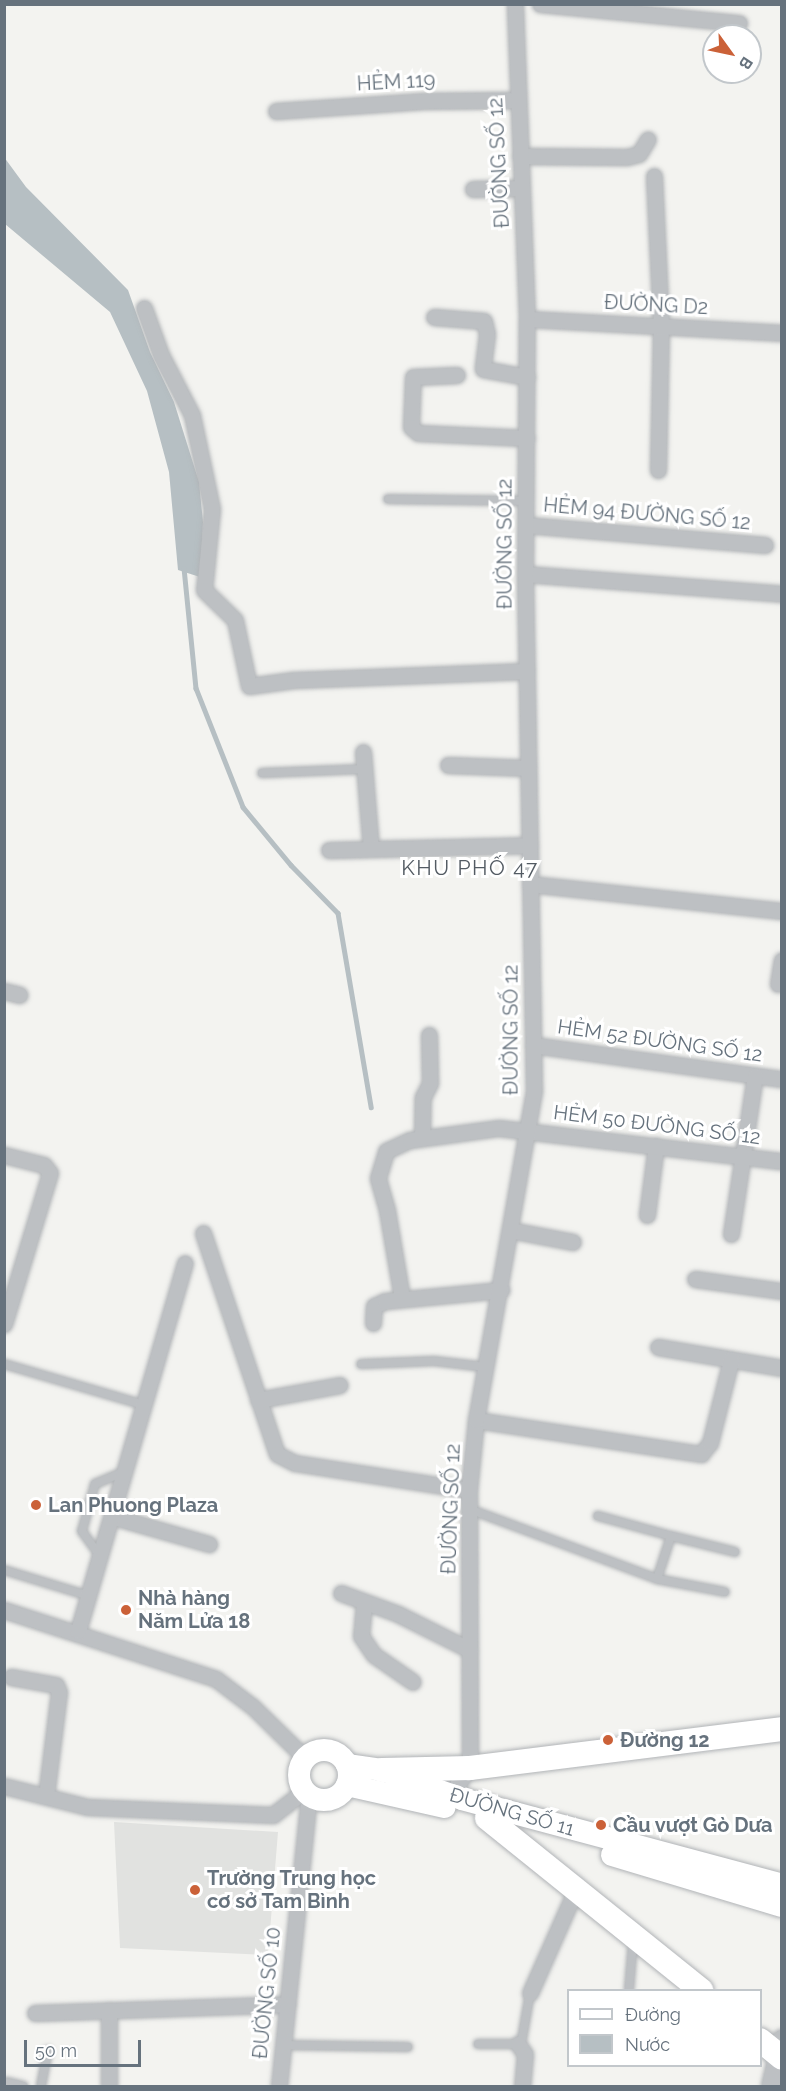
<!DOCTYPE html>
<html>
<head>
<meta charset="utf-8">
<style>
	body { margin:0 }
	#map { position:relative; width:786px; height:2091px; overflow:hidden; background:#f3f3f0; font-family:Raleway,sans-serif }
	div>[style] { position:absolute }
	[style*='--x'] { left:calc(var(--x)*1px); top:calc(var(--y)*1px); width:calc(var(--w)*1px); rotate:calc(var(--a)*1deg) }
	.built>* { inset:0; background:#e1e2e0 }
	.water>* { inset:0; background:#b6bfc3 }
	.stream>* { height:4.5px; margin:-2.25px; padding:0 2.25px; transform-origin:2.25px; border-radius:2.25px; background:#b6bfc3 }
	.roads { filter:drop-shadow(0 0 2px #b1b4b7) drop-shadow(0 0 2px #b1b4b7) }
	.service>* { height:8px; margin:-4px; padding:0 4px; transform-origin:4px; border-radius:4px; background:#bdc0c3 }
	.minor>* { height:15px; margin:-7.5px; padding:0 7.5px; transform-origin:7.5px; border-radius:7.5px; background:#bdc0c3 }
	.tertiary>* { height:18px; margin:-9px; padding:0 9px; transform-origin:9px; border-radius:9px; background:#bdc0c3 }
	.primary>* { height:22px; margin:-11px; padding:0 11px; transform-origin:11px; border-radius:11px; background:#fff }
	.primary>.ring { margin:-11px; padding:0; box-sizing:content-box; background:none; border:22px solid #fff; border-radius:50% }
	.trunk>* { height:24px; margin:-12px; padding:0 12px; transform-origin:12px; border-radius:12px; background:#fff }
	.dots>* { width:16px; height:16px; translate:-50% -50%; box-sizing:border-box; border:3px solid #fff; border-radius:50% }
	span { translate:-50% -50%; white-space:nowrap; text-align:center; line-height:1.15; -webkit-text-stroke:6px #fff; paint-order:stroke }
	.street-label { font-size:20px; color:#66727d }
	.poi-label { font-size:20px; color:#66727d; font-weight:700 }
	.left { translate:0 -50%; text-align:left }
	.neighbourhood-label { font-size:21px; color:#535b63; letter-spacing:1.5px }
	.frame { position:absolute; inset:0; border:6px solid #66727d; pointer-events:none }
	.legend { position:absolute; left:567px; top:1989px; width:195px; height:78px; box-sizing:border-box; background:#fff; border:2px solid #c2c7cb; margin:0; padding:8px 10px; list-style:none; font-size:18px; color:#66727d }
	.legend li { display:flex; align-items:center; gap:12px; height:30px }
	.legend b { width:30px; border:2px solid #c2c7cb }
	.north { position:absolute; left:702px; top:24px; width:60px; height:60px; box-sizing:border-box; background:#fff; border:2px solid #c2c7cb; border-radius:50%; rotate:123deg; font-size:16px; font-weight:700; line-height:24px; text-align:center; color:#66727d }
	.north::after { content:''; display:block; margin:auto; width:21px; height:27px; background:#cb6138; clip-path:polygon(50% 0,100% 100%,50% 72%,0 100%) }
	.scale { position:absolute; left:24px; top:2040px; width:117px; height:27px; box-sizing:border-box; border:3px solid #66727d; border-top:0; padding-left:8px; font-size:18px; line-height:21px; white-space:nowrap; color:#66727d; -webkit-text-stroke:4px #fff; paint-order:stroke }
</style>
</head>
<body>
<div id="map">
	<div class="built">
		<div style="clip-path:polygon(114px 1822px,278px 1832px,268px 1955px,120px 1948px)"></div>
	</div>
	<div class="water">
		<div style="clip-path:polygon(4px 157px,26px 187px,128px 290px,150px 352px,174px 402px,199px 482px,203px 522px,200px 577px,178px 570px,169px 472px,147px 391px,110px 312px,5px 224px)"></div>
	</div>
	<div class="stream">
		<div style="--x:184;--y:568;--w:121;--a:84.3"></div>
		<div style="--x:196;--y:688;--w:128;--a:68.4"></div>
		<div style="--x:243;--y:807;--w:75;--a:50.4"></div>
		<div style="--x:291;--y:865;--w:67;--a:45.6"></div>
		<div style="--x:338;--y:913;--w:197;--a:80.3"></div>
	</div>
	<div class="roads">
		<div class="service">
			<div style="--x:388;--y:499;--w:138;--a:0.8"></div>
			<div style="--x:262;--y:773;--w:102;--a:-2.2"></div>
			<div style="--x:4;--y:1364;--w:146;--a:16.3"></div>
			<div style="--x:361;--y:1364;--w:73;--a:-2.4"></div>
			<div style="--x:434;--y:1361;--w:52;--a:6.6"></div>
			<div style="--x:469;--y:1509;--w:201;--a:20.4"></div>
			<div style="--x:657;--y:1579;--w:45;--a:-72"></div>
			<div style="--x:671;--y:1536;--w:76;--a:-164.7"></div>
			<div style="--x:671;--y:1536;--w:66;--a:14"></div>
			<div style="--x:100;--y:1556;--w:31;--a:-126"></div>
			<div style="--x:82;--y:1531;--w:49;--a:-74.5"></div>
			<div style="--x:95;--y:1484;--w:30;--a:-23"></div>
			<div style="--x:4;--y:1570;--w:89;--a:17"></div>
			<div style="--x:657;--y:1579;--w:69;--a:10.8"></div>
			<div style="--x:629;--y:1990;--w:49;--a:-85.3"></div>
			<div style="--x:522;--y:2039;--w:47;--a:-80.1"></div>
			<div style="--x:478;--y:2044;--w:40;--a:0"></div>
			<div style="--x:283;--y:2045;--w:125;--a:0.9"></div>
			<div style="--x:4;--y:2086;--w:4;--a:-63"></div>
			<div style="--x:6;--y:2082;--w:18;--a:13"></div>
			<div style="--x:41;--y:2086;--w:36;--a:-79"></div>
		</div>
		<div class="minor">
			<div style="--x:540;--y:4;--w:200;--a:5.5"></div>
			<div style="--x:276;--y:111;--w:148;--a:-3.9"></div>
			<div style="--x:424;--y:101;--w:93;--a:-0.6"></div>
			<div style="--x:520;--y:156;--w:107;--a:0.5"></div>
			<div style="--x:627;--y:157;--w:12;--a:-14"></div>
			<div style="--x:639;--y:154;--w:17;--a:-59"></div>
			<div style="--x:654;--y:176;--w:150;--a:87.3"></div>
			<div style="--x:661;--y:326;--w:144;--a:91.2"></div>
			<div style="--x:473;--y:189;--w:49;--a:-1.2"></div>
			<div style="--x:144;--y:308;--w:50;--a:70.1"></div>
			<div style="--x:161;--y:355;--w:68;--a:62.7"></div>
			<div style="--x:192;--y:415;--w:96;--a:78"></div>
			<div style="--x:212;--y:509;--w:81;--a:95.6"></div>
			<div style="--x:204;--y:590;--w:43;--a:44.1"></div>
			<div style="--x:235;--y:620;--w:67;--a:78"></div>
			<div style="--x:249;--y:686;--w:45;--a:-7.6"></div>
			<div style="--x:294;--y:680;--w:233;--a:-2.2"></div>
			<div style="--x:434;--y:317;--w:50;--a:4.6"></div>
			<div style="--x:484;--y:321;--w:13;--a:77"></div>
			<div style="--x:487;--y:334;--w:35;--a:97"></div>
			<div style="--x:483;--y:369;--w:45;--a:10.3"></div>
			<div style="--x:527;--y:319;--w:255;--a:3.1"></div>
			<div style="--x:457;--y:375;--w:44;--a:177.4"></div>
			<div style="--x:413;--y:377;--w:50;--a:92.3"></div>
			<div style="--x:411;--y:427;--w:9;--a:41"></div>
			<div style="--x:418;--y:433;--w:109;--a:2.6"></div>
			<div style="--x:526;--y:525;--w:240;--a:4.8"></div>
			<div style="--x:525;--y:574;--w:258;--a:4.4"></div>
			<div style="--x:363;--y:752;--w:97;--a:85.3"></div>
			<div style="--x:448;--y:765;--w:80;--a:2.1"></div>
			<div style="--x:329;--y:850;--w:201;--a:-1.4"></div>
			<div style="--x:530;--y:884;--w:253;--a:6.1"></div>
			<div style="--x:778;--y:984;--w:24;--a:-81"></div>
			<div style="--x:4;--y:991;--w:16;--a:14"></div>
			<div style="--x:533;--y:1045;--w:251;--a:7.8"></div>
			<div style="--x:422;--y:1136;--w:39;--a:-89"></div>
			<div style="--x:423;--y:1097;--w:16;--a:-63"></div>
			<div style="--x:430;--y:1083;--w:48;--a:-91.2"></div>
			<div style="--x:4;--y:1155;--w:41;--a:14"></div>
			<div style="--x:44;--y:1165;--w:10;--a:53"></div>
			<div style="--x:50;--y:1173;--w:158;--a:106.9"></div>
			<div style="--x:647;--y:1215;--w:70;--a:-82.6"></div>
			<div style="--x:510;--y:1230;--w:64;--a:10.8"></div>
			<div style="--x:203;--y:1233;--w:233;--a:71.5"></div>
			<div style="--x:277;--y:1454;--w:20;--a:27"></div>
			<div style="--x:295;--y:1463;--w:176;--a:8.8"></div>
			<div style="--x:731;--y:1234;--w:160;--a:-81.4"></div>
			<div style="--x:695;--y:1279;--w:88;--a:7.9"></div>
			<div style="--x:402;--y:1298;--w:89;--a:-99.7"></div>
			<div style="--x:387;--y:1210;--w:33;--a:-106"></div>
			<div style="--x:378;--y:1178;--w:28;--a:-73"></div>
			<div style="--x:386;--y:1151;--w:26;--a:-25"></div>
			<div style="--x:410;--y:1140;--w:90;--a:-7.7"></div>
			<div style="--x:499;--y:1128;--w:285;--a:6.7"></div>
			<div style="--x:373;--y:1323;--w:17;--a:-87"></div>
			<div style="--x:374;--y:1306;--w:12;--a:-24"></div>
			<div style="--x:385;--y:1301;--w:117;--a:-5.4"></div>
			<div style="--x:658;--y:1347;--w:126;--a:9.6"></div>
			<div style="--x:258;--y:1400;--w:83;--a:-10.4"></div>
			<div style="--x:476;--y:1420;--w:228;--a:8.6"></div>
			<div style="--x:701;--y:1454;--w:14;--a:-51"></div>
			<div style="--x:710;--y:1443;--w:86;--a:-75.8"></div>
			<div style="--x:114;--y:1517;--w:99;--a:15.9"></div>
			<div style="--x:341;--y:1593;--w:61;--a:20.2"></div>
			<div style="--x:398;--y:1614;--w:80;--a:26.6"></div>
			<div style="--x:364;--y:1603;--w:33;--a:95"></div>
			<div style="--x:361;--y:1636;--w:23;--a:56"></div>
			<div style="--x:374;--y:1655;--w:47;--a:34.7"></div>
			<div style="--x:4;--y:1610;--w:223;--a:18"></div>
			<div style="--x:216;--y:1679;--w:46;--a:37.1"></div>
			<div style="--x:253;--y:1707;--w:73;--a:44.4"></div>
			<div style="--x:78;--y:1631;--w:383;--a:-73.8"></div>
			<div style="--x:11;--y:1677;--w:46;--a:10.1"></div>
			<div style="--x:56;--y:1685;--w:8;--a:67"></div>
			<div style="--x:59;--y:1692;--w:105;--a:97.1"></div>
			<div style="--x:4;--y:1786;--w:86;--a:14.2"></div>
			<div style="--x:87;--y:1807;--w:186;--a:2.5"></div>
			<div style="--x:273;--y:1815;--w:39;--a:-38"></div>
			<div style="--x:462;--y:1799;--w:15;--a:-110"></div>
			<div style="--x:457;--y:1785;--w:21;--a:-53"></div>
			<div style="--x:470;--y:1768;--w:278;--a:-90.2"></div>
			<div style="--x:469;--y:1490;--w:70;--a:-84.3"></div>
			<div style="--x:476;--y:1420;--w:334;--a:-80"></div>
			<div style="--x:534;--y:1091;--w:517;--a:-91"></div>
			<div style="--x:525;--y:574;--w:255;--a:-89.6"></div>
			<div style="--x:527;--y:319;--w:315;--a:-92.2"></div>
			<div style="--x:530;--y:1993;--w:116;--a:-66.1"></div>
			<div style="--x:109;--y:2010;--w:76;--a:90"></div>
			<div style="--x:35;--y:2013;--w:253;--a:-2"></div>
			<div style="--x:518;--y:2044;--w:12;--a:55"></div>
			<div style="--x:525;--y:2054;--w:32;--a:95"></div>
			<div style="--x:279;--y:2086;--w:291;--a:-84.1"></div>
		</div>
		<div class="tertiary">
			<div style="--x:771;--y:2086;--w:48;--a:-76.8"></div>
		</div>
		<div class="primary">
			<div class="ring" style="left:299px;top:1750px;width:28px;height:28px"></div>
			<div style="--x:347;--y:1765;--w:35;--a:8"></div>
			<div style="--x:382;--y:1770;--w:85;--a:19.9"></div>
			<div style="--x:462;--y:1799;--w:331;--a:15"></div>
			<div style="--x:347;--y:1785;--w:100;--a:12.7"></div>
			<div style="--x:612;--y:1855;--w:177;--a:16.7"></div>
		</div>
		<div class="trunk">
			<div style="--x:382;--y:1770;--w:88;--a:-1.3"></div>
			<div style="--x:470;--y:1768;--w:314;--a:-7.1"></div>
			<div style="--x:487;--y:1818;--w:275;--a:38.8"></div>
			<div style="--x:760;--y:2040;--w:28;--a:39"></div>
		</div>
	</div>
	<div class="dots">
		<div style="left:36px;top:1505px;background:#cb6138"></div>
		<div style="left:126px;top:1610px;background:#cb6138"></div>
		<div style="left:608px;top:1740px;background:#cb6138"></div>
		<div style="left:601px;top:1825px;background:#cb6138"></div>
		<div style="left:195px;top:1890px;background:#cb6138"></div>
	</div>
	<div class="street-label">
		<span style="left:396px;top:82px;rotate:-3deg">HẺM 119</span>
		<span style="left:499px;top:163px;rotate:-93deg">ĐƯỜNG SỐ 12</span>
		<span style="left:656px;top:305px;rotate:3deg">ĐƯỜNG D2</span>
		<span style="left:647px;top:514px;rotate:5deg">HẺM 94 ĐƯỜNG SỐ 12</span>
		<span style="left:505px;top:544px;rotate:-90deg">ĐƯỜNG SỐ 12</span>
		<span style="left:511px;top:1030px;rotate:-90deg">ĐƯỜNG SỐ 12</span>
		<span style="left:660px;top:1041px;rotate:8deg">HẺM 52 ĐƯỜNG SỐ 12</span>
		<span style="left:657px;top:1125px;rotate:7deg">HẺM 50 ĐƯỜNG SỐ 12</span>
		<span style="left:451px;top:1509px;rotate:-88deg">ĐƯỜNG SỐ 12</span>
		<span style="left:512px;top:1812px;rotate:16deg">ĐƯỜNG SỐ 11</span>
		<span style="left:267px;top:1993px;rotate:-84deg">ĐƯỜNG SỐ 10</span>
	</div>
	<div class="poi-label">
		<span class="left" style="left:48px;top:1505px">Lan Phuong Plaza</span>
		<span class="left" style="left:138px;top:1610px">Nhà hàng<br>Năm Lửa 18</span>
		<span class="left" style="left:620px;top:1740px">Đường 12</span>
		<span class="left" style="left:613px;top:1825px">Cầu vượt Gò Dưa</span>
		<span class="left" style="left:207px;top:1890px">Trường Trung học<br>cơ sở Tam Bình</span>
	</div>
	<div class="neighbourhood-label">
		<span style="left:470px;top:868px">KHU PHỐ 47</span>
	</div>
	<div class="frame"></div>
	<ul class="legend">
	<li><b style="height:8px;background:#fff"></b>Đường</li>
	<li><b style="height:16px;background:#b6bfc3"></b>Nước</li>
	</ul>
	<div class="north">B</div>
	<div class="scale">50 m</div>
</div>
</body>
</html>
